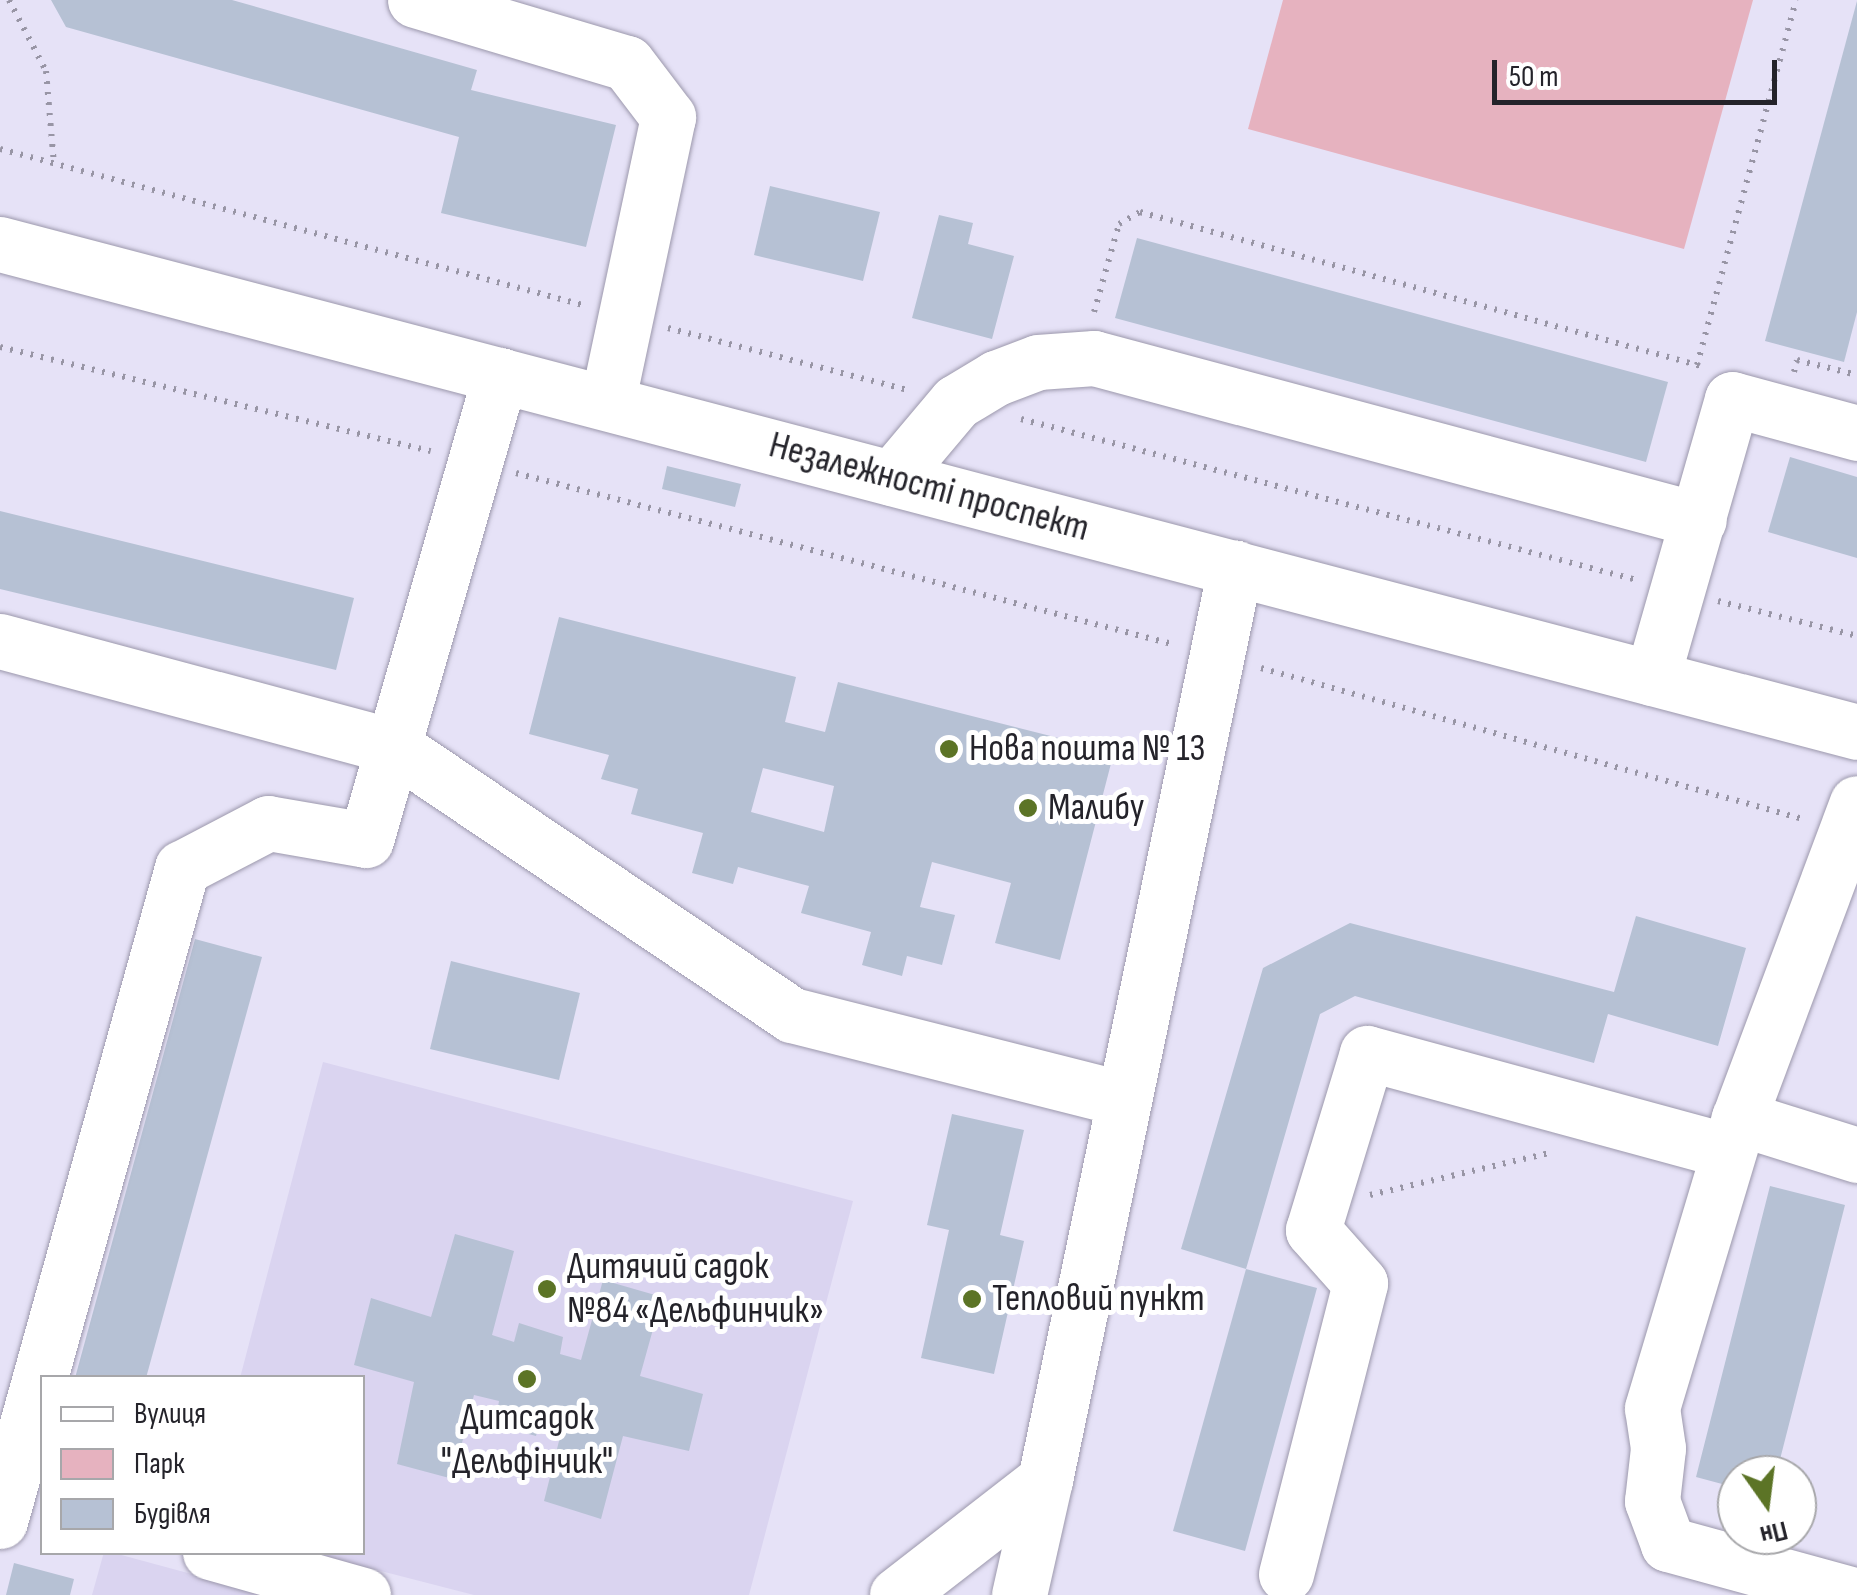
<!DOCTYPE html>
<html>
<head>
<meta charset="utf-8">
<style>
	body { margin:0 }
	#map { position:relative; width:1857px; height:1595px; overflow:hidden; background:#e6e2f7; font-family:"Sofia Sans Condensed",sans-serif }
	div>[style] { position:absolute }
	[style*='--x'] { left:calc(var(--x)*1px); top:calc(var(--y)*1px); width:calc(var(--w)*1px); rotate:calc(var(--a)*1deg) }
	.built>* { inset:0; background:#dad4f0 }
	.green>* { inset:0; background:#e6b2bf }
	.building>* { inset:0; background:#b6c1d4 }
	.path>* { height:6px; margin-top:-3px; transform-origin:0; background:repeating-linear-gradient(90deg,#9895a5 0 2.5px,transparent 0 10.5px) }
	.roads { filter:drop-shadow(0 0 2px #9c98ac) drop-shadow(0 0 2px #9c98ac) }
	.minor>* { height:55px; margin:-27.5px; padding:0 27.5px; transform-origin:27.5px; border-radius:27.5px; background:#fff }
	.dots>* { width:28px; height:28px; translate:-50% -50%; box-sizing:border-box; border:5px solid #fff; border-radius:50% }
	span { translate:-50% -50%; white-space:nowrap; text-align:center; line-height:1.15; -webkit-text-stroke:10px #fff; paint-order:stroke }
	.street-label { font-size:38px; color:#24232a }
	.poi-label { font-size:38px; color:#24232a }
	.left { translate:0 -50%; text-align:left }
	.legend { position:absolute; left:40px; top:1375px; width:325px; height:180px; box-sizing:border-box; background:#fff; border:2px solid #a7a7aa; margin:0; padding:12px 18px; list-style:none; font-size:30px; color:#24232a }
	.legend li { display:flex; align-items:center; gap:20px; height:50px }
	.legend b { width:50px; border:2px solid #a7a7aa }
	.north { position:absolute; left:1717px; top:1455px; width:100px; height:100px; box-sizing:border-box; background:#fff; border:2px solid #a7a7aa; border-radius:50%; rotate:166deg; font-size:28px; font-weight:700; line-height:40px; text-align:center; color:#24232a }
	.north::after { content:''; display:block; margin:auto; width:35px; height:45px; background:#5c7426; clip-path:polygon(50% 0,100% 100%,50% 72%,0 100%) }
	.scale { position:absolute; left:1492px; top:60px; width:285px; height:45px; box-sizing:border-box; border:5px solid #24232a; border-top:0; padding-left:12px; font-size:30px; line-height:35px; white-space:nowrap; color:#24232a; -webkit-text-stroke:8px #fff; paint-order:stroke }
</style>
</head>
<body>
<div id="map">
	<div class="built">
		<div style="clip-path:polygon(323px 1062px,853px 1201px,749px 1595px,474px 1595px,311px 1553px,362px 1552px,362px 1378px,240px 1378px)"></div>
		<div style="clip-path:polygon(104px 1552px,114px 1553px,269px 1595px,92px 1595px)"></div>
	</div>
	<div class="green">
		<div style="clip-path:polygon(1283px 0,1753px 0,1684px 249px,1248px 129px)"></div>
	</div>
	<div class="building">
		<div style="clip-path:polygon(51px 0,232px 0,477px 70px,471px 90px,616px 125px,586px 247px,441px 213px,459px 137px,66px 27px)"></div>
		<div style="clip-path:polygon(1857px 1px,1857px 312px,1844px 362px,1765px 341px)"></div>
		<div style="clip-path:polygon(770px 186px,880px 212px,863px 281px,754px 255px)"></div>
		<div style="clip-path:polygon(939px 215px,973px 223px,968px 244px,1014px 256px,992px 339px,912px 318px)"></div>
		<div style="clip-path:polygon(1137px 238px,1668px 382px,1646px 462px,1115px 318px)"></div>
		<div style="clip-path:polygon(1790px 457px,1857px 477px,1857px 558px,1768px 532px)"></div>
		<div style="clip-path:polygon(667px 466px,741px 484px,735px 507px,662px 489px)"></div>
		<div style="clip-path:polygon(0 511px,354px 598px,336px 670px,0 589px)"></div>
		<div style="clip-path:polygon(evenodd,559px 617px,796px 677px,785px 722px,825px 732px,838px 682px,1114px 752px,1060px 960px,995px 943px,1011px 883px,932px 862px,920px 907px,955px 915px,942px 965px,907px 956px,902px 976px,862px 965px,871px 932px,801px 913px,809px 886px,738px 867px,733px 884px,692px 873px,703px 833px,631px 814px,638px 789px,601px 779px,609px 755px,529px 734px,559px 617px,763px 768px,834px 786px,824px 832px,751px 812px,763px 768px)"></div>
		<div style="clip-path:polygon(1636px 916px,1746px 948px,1718px 1046px,1608px 1014px,1594px 1063px,1355px 996px,1320px 1014px,1246px 1269px,1181px 1249px,1263px 968px,1350px 923px,1614px 992px)"></div>
		<div style="clip-path:polygon(195px 939px,262px 957px,146px 1378px,75px 1378px)"></div>
		<div style="clip-path:polygon(451px 961px,580px 993px,559px 1080px,430px 1049px)"></div>
		<div style="clip-path:polygon(952px 1114px,1024px 1130px,1000px 1235px,1024px 1241px,994px 1374px,921px 1358px,949px 1230px,927px 1225px)"></div>
		<div style="clip-path:polygon(1770px 1186px,1845px 1205px,1776px 1475px,1737px 1475px,1737px 1488px,1696px 1477px)"></div>
		<div style="clip-path:polygon(455px 1234px,514px 1251px,492px 1335px,514px 1342px,519px 1323px,563px 1337px,560px 1354px,581px 1360px,603px 1280px,662px 1297px,640px 1376px,703px 1394px,689px 1451px,623px 1436px,601px 1519px,544px 1501px,564px 1421px,541px 1417px,536px 1436px,495px 1425px,499px 1401px,474px 1395px,453px 1479px,397px 1464px,414px 1382px,354px 1365px,371px 1298px,431px 1317px)"></div>
		<div style="clip-path:polygon(1246px 1269px,1317px 1288px,1245px 1551px,1173px 1531px)"></div>
		<div style="clip-path:polygon(14px 1563px,74px 1579px,70px 1595px,6px 1595px)"></div>
	</div>
	<div class="path">
		<div style="--x:9;--y:0;--w:80;--a:62.5"></div>
		<div style="--x:46;--y:71;--w:93;--a:85.1"></div>
		<div style="--x:0;--y:149;--w:604;--a:14.98"></div>
		<div style="--x:1094;--y:312;--w:91;--a:-74.1"></div>
		<div style="--x:1119;--y:224;--w:24;--a:-30"></div>
		<div style="--x:1140;--y:212;--w:582;--a:15.35"></div>
		<div style="--x:668;--y:328;--w:247;--a:14.5"></div>
		<div style="--x:0;--y:347;--w:443;--a:13.6"></div>
		<div style="--x:1697;--y:365;--w:378;--a:-74.8"></div>
		<div style="--x:1794;--y:372;--w:12;--a:-76"></div>
		<div style="--x:1797;--y:360;--w:62;--a:14"></div>
		<div style="--x:1021;--y:419;--w:633;--a:14.65"></div>
		<div style="--x:516;--y:473;--w:678;--a:14.61"></div>
		<div style="--x:1718;--y:601;--w:143;--a:14.1"></div>
		<div style="--x:1261;--y:668;--w:563;--a:15.57"></div>
		<div style="--x:1370;--y:1195;--w:188;--a:-13.2"></div>
	</div>
	<div class="roads">
		<div class="minor">
			<div style="--x:415;--y:0;--w:221;--a:16.6"></div>
			<div style="--x:627;--y:63;--w:68;--a:52.8"></div>
			<div style="--x:668;--y:117;--w:292;--a:102"></div>
			<div style="--x:0;--y:244;--w:1920;--a:14.72"></div>
			<div style="--x:892;--y:478;--w:99;--a:-49.9"></div>
			<div style="--x:956;--y:402;--w:47;--a:-31"></div>
			<div style="--x:996;--y:378;--w:45;--a:-20.9"></div>
			<div style="--x:1038;--y:362;--w:56;--a:-4.1"></div>
			<div style="--x:1094;--y:358;--w:626;--a:14.99"></div>
			<div style="--x:0;--y:641;--w:407;--a:15"></div>
			<div style="--x:393;--y:746;--w:481;--a:34"></div>
			<div style="--x:792;--y:1015;--w:342;--a:14.2"></div>
			<div style="--x:1652;--y:678;--w:290;--a:-74"></div>
			<div style="--x:1732;--y:399;--w:130;--a:15.2"></div>
			<div style="--x:1739;--y:1118;--w:124;--a:17.4"></div>
			<div style="--x:0;--y:1521;--w:678;--a:-74.43"></div>
			<div style="--x:182;--y:868;--w:97;--a:-27.6"></div>
			<div style="--x:268;--y:823;--w:99;--a:9.8"></div>
			<div style="--x:366;--y:840;--w:484;--a:-73.9"></div>
			<div style="--x:210;--y:1552;--w:159;--a:15.7"></div>
			<div style="--x:1286;--y:1574;--w:300;--a:-75.7"></div>
			<div style="--x:1360;--y:1283;--w:71;--a:-131.6"></div>
			<div style="--x:1313;--y:1230;--w:185;--a:-73"></div>
			<div style="--x:1367;--y:1053;--w:374;--a:15.2"></div>
			<div style="--x:897;--y:1595;--w:187;--a:-37.8"></div>
			<div style="--x:1045;--y:1480;--w:932;--a:-78.23"></div>
			<div style="--x:1019;--y:1595;--w:118;--a:-77.3"></div>
			<div style="--x:1854;--y:1595;--w:193;--a:-164.7"></div>
			<div style="--x:1668;--y:1544;--w:46;--a:-110.4"></div>
			<div style="--x:1652;--y:1501;--w:53;--a:-83.5"></div>
			<div style="--x:1658;--y:1448;--w:40;--a:-98.5"></div>
			<div style="--x:1652;--y:1408;--w:303;--a:-73.3"></div>
			<div style="--x:1739;--y:1118;--w:336;--a:-69.5"></div>
		</div>
	</div>
	<div class="dots">
		<div style="left:949px;top:749px;background:#5c7426"></div>
		<div style="left:1028px;top:808px;background:#5c7426"></div>
		<div style="left:547px;top:1289px;background:#5c7426"></div>
		<div style="left:972px;top:1299px;background:#5c7426"></div>
		<div style="left:527px;top:1379px;background:#5c7426"></div>
	</div>
	<div class="street-label">
		<span style="left:929px;top:487px;rotate:15deg">Незалежності проспект</span>
	</div>
	<div class="poi-label">
		<span class="left" style="left:969px;top:749px">Нова пошта № 13</span>
		<span class="left" style="left:1048px;top:808px">Малибу</span>
		<span class="left" style="left:567px;top:1289px">Дитячий садок<br>№84 «Дельфинчик»</span>
		<span class="left" style="left:992px;top:1299px">Тепловий пункт</span>
		<span style="left:527px;top:1440px">Дитсадок<br>"Дельфінчик"</span>
	</div>
	<ul class="legend">
	<li><b style="height:12px;background:#fff"></b>Вулиця</li>
	<li><b style="height:28px;background:#e6b2bf"></b>Парк</li>
	<li><b style="height:28px;background:#b6c1d4"></b>Будівля</li>
	</ul>
	<div class="north">Пн</div>
	<div class="scale">50 m</div>
</div>
</body>
</html>
